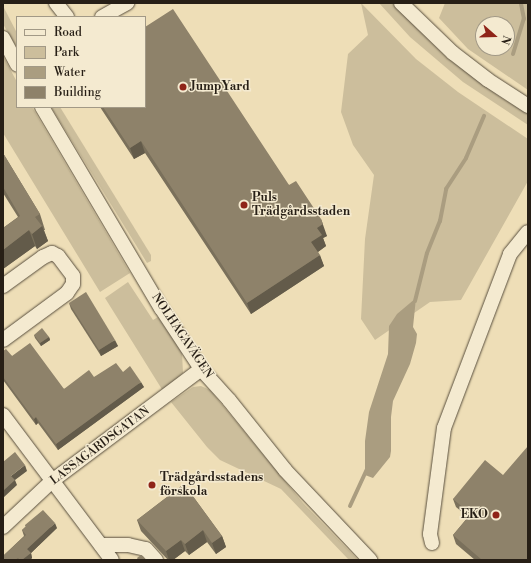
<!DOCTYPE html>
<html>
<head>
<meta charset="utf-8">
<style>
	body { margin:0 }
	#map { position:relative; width:531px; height:563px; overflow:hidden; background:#eedeb7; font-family:"Libre Bodoni",serif }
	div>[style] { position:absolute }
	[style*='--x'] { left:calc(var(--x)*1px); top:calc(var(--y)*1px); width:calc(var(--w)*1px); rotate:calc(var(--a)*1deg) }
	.green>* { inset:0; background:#ccbe9c }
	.water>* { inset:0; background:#aa9d80 }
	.stream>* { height:4px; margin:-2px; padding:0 2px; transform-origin:2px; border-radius:2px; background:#aa9d80 }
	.roads { filter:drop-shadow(0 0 1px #594f3e) drop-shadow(0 0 1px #594f3e) }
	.minor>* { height:14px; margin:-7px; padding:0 7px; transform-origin:7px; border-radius:7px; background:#f4ead0 }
	.wall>* { inset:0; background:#7a705b }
	.shaded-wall>* { inset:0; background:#635b4a }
	.building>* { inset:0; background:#8e826a }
	.dots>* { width:11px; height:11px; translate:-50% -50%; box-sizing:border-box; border:2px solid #f4ead0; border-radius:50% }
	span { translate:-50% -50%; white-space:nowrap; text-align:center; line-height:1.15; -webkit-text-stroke:3px #f4ead0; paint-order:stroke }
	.poi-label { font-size:12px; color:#271f16; font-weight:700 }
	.left { translate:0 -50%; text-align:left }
	.right { translate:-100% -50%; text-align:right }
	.street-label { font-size:12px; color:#271f16 }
	.frame { position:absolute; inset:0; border:4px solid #271f16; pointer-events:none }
	.legend { position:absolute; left:16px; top:16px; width:130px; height:92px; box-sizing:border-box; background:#f4ead0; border:1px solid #a29986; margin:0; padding:5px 7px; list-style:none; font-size:12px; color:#271f16 }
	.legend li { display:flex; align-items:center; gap:8px; height:20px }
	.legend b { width:20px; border:1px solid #a29986 }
	.north { position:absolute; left:475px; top:16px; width:40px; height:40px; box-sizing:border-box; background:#f4ead0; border:1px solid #a29986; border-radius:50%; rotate:110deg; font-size:11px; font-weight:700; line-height:16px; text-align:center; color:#271f16 }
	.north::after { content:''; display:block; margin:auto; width:14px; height:18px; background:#8f2418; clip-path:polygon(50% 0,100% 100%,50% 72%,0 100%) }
</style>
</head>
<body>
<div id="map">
	<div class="green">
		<div style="clip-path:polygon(361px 3px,416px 59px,458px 92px,528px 139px,528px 181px,461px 300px,430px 302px,375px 340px,361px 319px,365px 239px,374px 175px,353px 145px,341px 112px,348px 54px,368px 35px)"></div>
		<div style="clip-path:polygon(379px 3px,392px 3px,446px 57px,500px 97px,528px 114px,528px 125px,463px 82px,410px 37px)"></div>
		<div style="clip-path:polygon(evenodd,445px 3px,528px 3px,528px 90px,468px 49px,439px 18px,445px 3px,483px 24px,507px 24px,507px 48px,483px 48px,483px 24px)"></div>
		<div style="clip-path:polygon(3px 6px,17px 33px,17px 48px,3px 24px)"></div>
		<div style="clip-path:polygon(3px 56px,17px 82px,17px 107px,32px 107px,130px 273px,100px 292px,3px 133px)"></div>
		<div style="clip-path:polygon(51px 107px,60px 107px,151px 255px,151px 261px,147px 263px)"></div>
		<div style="clip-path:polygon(128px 282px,153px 320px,158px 317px,182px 353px,183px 373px,163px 391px,105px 298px)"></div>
		<div style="clip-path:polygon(201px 386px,210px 390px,303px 503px,358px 560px,349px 560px,281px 489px,220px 460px,207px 447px,171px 402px,193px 387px)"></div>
	</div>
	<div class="water">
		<div style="clip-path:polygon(416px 298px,413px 327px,417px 334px,416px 343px,410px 364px,393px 401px,391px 417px,391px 451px,390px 457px,373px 478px,365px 475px,365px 441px,369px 412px,388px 354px,389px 326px,397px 314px)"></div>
	</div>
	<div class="stream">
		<div style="--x:513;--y:54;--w:37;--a:-73"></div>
		<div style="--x:524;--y:19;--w:16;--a:-101"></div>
		<div style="--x:415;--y:301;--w:49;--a:-76"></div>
		<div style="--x:427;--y:253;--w:35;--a:-68"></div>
		<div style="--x:440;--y:221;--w:33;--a:-79"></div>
		<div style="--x:446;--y:189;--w:37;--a:-57"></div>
		<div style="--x:466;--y:158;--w:46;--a:-66.8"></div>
		<div style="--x:350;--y:506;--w:41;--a:-65.3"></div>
	</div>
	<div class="roads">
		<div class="minor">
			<div style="--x:56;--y:3;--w:18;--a:52"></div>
			<div style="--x:401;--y:3;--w:72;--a:43.9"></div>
			<div style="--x:453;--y:53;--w:44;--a:37.6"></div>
			<div style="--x:488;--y:80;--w:48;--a:33"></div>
			<div style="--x:102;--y:17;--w:29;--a:-29"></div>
			<div style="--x:3;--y:38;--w:30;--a:62"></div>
			<div style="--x:42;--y:107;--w:234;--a:59.4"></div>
			<div style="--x:161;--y:308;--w:73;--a:56.7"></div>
			<div style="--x:201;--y:369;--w:42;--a:47.9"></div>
			<div style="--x:229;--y:400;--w:90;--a:51.3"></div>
			<div style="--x:285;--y:470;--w:124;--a:46.6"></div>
			<div style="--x:3;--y:286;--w:49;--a:-35.9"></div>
			<div style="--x:43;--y:257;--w:10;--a:-24"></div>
			<div style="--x:52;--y:253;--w:7;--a:27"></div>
			<div style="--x:58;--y:256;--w:25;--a:53"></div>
			<div style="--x:73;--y:276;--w:8;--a:90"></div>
			<div style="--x:73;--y:284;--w:11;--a:124"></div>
			<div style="--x:67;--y:293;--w:79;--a:143.7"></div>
			<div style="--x:3;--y:415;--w:181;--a:53.1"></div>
			<div style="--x:3;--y:527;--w:67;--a:-43.2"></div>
			<div style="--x:52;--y:481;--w:186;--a:-36.9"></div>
			<div style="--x:432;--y:543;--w:9;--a:-103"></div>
			<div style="--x:430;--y:534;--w:107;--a:-82.5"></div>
			<div style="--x:444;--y:428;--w:186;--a:-69.2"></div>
			<div style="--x:510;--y:254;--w:28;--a:-51"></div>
			<div style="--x:101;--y:545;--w:27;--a:0"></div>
			<div style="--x:128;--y:545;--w:18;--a:13"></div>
			<div style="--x:146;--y:549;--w:15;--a:48"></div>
		</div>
	</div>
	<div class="wall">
		<div style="clip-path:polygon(100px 107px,145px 107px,289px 185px,327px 236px,323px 238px,326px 246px,318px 252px,324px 266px,251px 314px,145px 153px,134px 159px)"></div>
		<div style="clip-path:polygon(3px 153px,40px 214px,45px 230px,44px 230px,48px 241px,37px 249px,35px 246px,3px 269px,3px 228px,18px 217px,3px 193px)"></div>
		<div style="clip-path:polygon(69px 303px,118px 346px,101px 356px,71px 309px)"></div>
		<div style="clip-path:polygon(34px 335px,49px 337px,50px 340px,41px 346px,35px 338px)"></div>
		<div style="clip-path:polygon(3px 351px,12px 356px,64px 389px,94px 377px,123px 372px,144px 387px,58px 450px,38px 423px,36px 425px,3px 380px)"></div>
		<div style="clip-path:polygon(503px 475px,528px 560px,475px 560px,456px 544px,453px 535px,468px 517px,456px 507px,453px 499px)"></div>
		<div style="clip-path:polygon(184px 484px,222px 536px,226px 547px,216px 554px,207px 542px,189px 555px,185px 551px,173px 560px,168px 560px,141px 531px,137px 520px)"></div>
		<div style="clip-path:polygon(25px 525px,57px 528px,31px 553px,32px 558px,30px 560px,3px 560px,4px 555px,24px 536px,22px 530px,26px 527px)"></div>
	</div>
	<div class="shaded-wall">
		<div style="clip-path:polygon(141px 141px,145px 153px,134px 159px,130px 148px)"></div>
		<div style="clip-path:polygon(321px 219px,327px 236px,323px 238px,326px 246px,315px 254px,311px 242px)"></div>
		<div style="clip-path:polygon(42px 226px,48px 241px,37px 249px,32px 234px)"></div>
		<div style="clip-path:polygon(29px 230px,35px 246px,3px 269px,3px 250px)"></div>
		<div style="clip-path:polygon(320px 255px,324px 266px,251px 314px,247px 303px)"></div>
		<div style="clip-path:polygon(49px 337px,50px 340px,41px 346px,40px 343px)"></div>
		<div style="clip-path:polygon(115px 340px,118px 346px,101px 356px,99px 350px)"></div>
		<div style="clip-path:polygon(141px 382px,144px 387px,58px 450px,56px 444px)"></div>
		<div style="clip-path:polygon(36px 417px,38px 423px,36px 425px,34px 419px)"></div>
		<div style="clip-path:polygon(25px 465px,27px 471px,15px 480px,17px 485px,3px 498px,3px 491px,11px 476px)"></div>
		<div style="clip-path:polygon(55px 523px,57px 528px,31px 553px,32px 558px,30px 560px,22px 560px,27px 549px)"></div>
		<div style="clip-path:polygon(203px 530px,207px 542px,189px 555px,185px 544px)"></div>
		<div style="clip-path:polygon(222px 536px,226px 547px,216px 554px,212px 543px)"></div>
		<div style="clip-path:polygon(181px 540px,185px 551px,173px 560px,169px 560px,166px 551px)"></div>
	</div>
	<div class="building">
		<div style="clip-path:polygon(173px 9px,289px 185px,296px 181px,321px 219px,323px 224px,317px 228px,322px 235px,311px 242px,320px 255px,247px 303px,141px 141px,130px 148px,103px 107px,145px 107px,145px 27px)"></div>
		<div style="clip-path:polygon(3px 153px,40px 214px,35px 217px,42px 226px,32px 234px,29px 230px,3px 250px,3px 228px,20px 216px,3px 187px)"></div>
		<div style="clip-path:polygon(86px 292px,115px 340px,99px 350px,69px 303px)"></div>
		<div style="clip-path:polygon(42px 328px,49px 337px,40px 343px,34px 335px)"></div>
		<div style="clip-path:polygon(30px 343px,64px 389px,89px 370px,94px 377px,116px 363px,123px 372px,130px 366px,141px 382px,56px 444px,36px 417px,34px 419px,3px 377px,3px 351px,6px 349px,12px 356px)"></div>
		<div style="clip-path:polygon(528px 446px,528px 560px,482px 560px,453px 535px,471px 514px,453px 499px,485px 460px,503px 475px)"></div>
		<div style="clip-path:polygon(15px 452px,25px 465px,11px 476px,15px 480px,3px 491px,3px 462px)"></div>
		<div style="clip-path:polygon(184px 484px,222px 536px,212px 543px,203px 530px,185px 544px,181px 540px,166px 551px,137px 520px)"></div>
		<div style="clip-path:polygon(43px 510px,55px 523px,27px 549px,31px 553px,22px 560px,20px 560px,18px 558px,15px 560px,3px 560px,3px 555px,4px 555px,26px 535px,22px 530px,26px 526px,25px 525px)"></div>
		<div style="clip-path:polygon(141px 555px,146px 560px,138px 560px,137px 558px)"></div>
	</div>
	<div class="dots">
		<div style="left:183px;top:87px;background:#8f2418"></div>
		<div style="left:244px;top:205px;background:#8f2418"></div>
		<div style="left:152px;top:485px;background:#8f2418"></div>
		<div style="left:496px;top:515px;background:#8f2418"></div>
	</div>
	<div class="poi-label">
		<span class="left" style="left:191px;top:87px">JumpYard</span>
		<span class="left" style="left:252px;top:205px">Puls<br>Trädgårdsstaden</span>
		<span class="left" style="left:160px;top:485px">Trädgårdsstadens<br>förskola</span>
		<span class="right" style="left:488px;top:515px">EKO</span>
	</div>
	<div class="street-label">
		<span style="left:182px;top:336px;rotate:56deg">NOLHAGAVÄGEN</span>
		<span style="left:100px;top:446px;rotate:-37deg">LASSAGÅRDSGATAN</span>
	</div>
	<div class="frame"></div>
	<ul class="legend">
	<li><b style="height:5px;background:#f4ead0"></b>Road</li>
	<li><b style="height:11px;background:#ccbe9c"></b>Park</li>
	<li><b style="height:11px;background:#aa9d80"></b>Water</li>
	<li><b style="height:11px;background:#8e826a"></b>Building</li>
	</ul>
	<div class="north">N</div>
</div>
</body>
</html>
